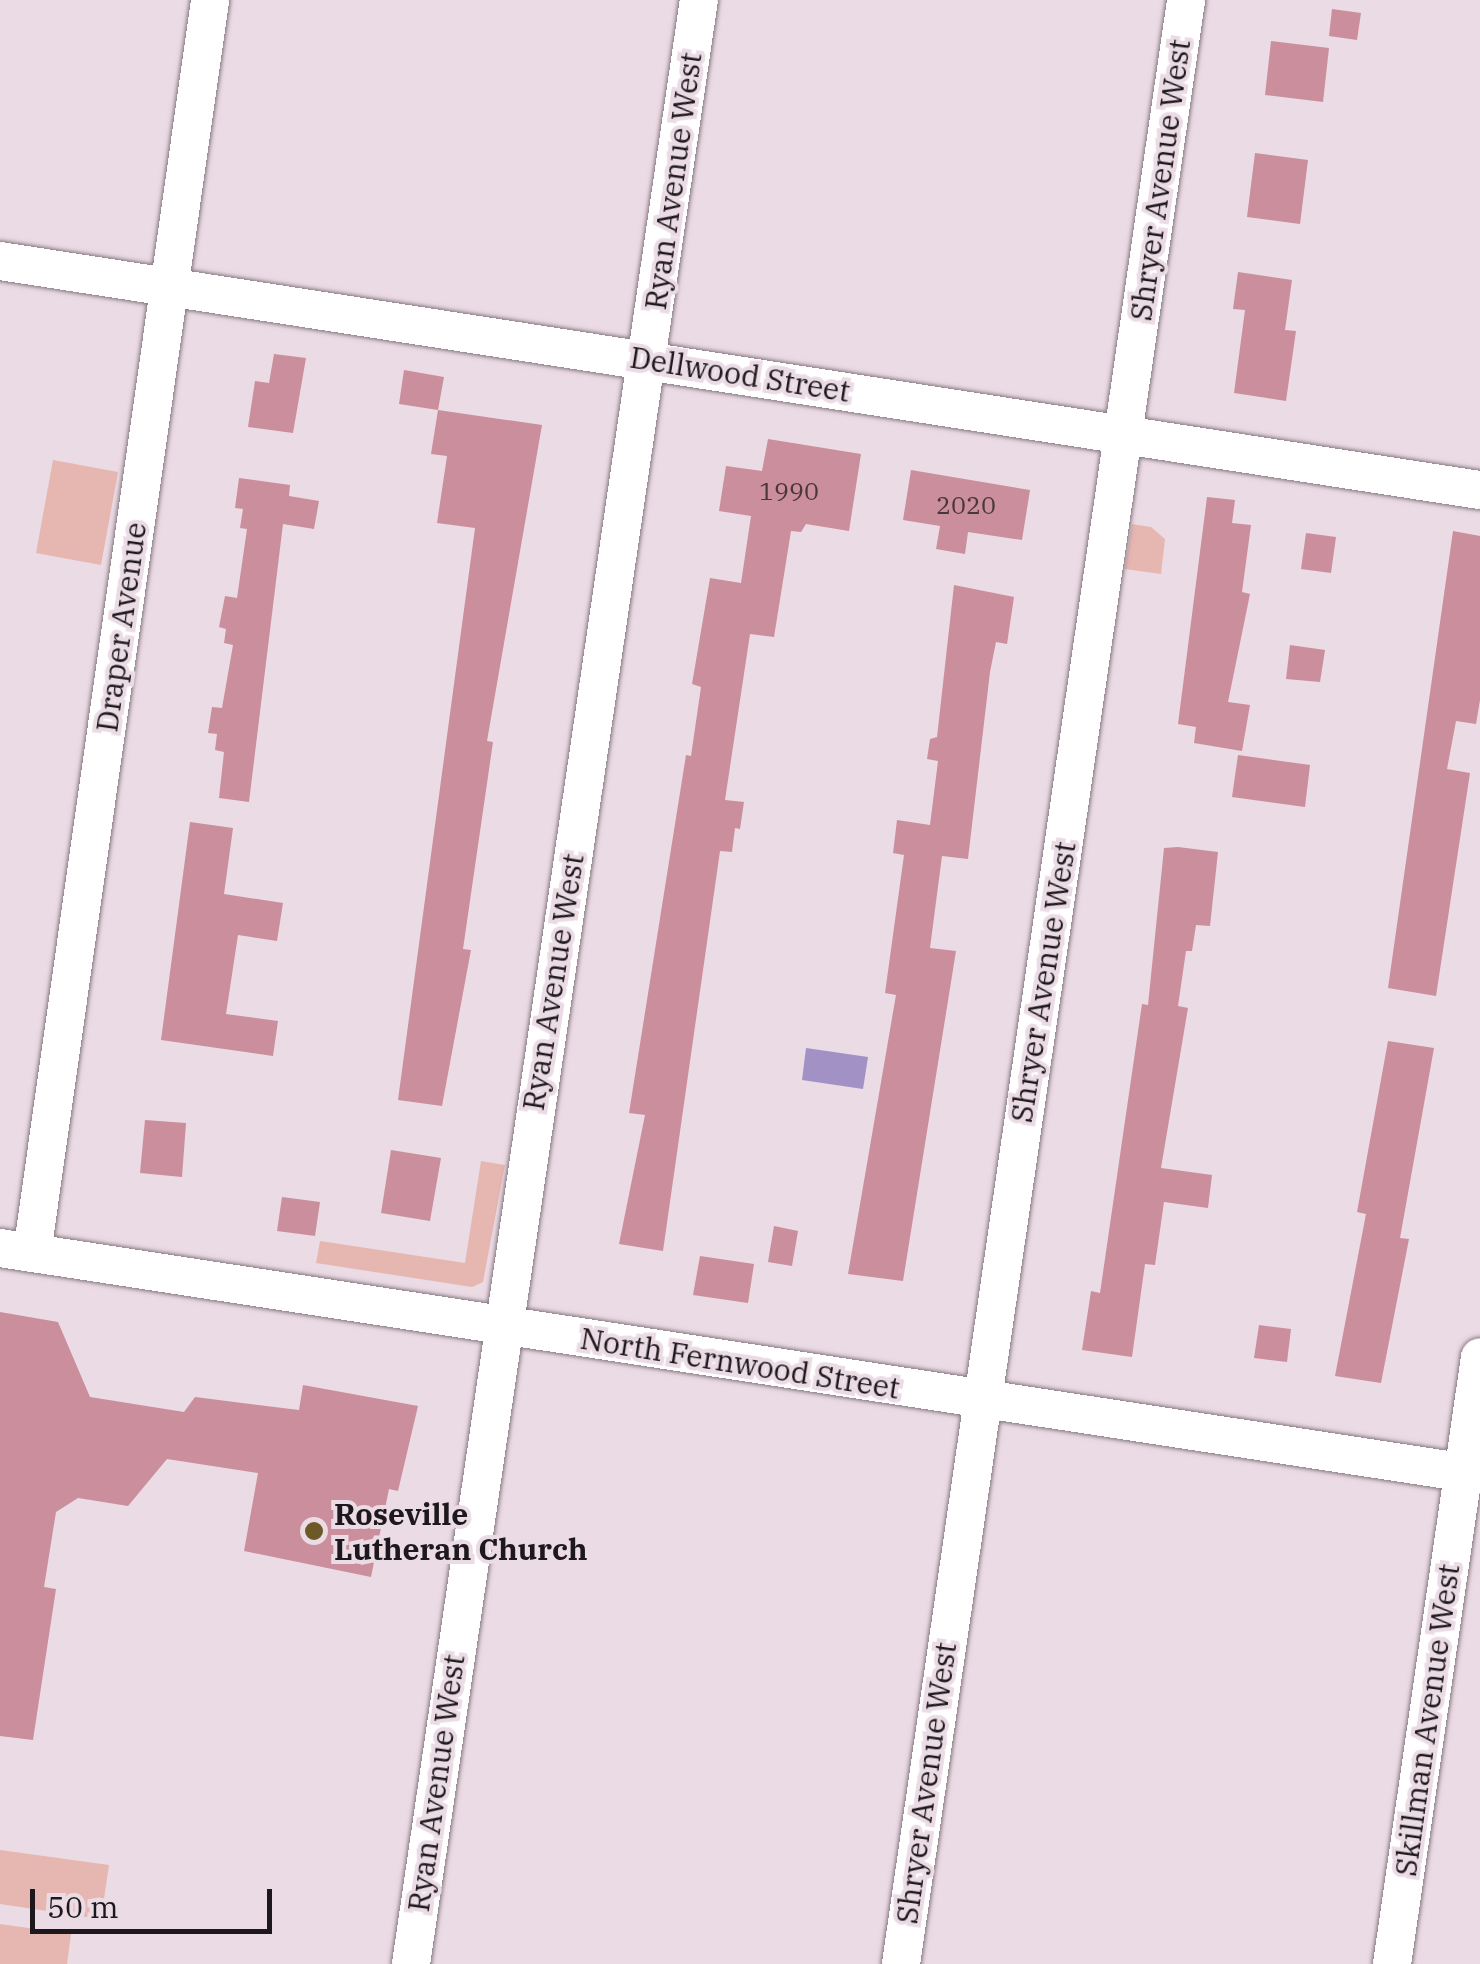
<!DOCTYPE html>
<html>
<head>
<meta charset="utf-8">
<style>
	body { margin:0 }
	#map { position:relative; width:1480px; height:1964px; overflow:hidden; background:#ebdbe4; font-family:"IBM Plex Serif",serif }
	div>[style] { position:absolute }
	[style*='--x'] { left:calc(var(--x)*1px); top:calc(var(--y)*1px); width:calc(var(--w)*1px); rotate:calc(var(--a)*1deg) }
	.green>* { inset:0; background:#e6b6b1 }
	.water>* { inset:0; background:#a291c5 }
	.building>* { inset:0; background:#cb8e9c }
	.roads { filter:drop-shadow(0 0 2px #867880) drop-shadow(0 0 2px #867880) }
	.minor>* { height:38px; margin:-19px; padding:0 19px; transform-origin:19px; border-radius:19px; background:#fff }
	.dots>* { width:28px; height:28px; translate:-50% -50%; box-sizing:border-box; border:5px solid #ebdbe4; border-radius:50% }
	span { translate:-50% -50%; white-space:nowrap; text-align:center; line-height:1.15; -webkit-text-stroke:8px #ebdbe4; paint-order:stroke }
	.number-label { font-size:25px; color:#48363b }
	.number-label span { -webkit-text-stroke-width:0 }
	.street-label { font-size:30px; color:#1d181b }
	.poi-label { font-size:30px; color:#1d181b; font-weight:700 }
	.left { translate:0 -50%; text-align:left }
	.scale { position:absolute; left:30px; top:1889px; width:242px; height:45px; box-sizing:border-box; border:5px solid #1d181b; border-top:0; padding-left:12px; font-size:30px; line-height:35px; white-space:nowrap; color:#1d181b; -webkit-text-stroke:8px #ebdbe4; paint-order:stroke }
</style>
</head>
<body>
<div id="map">
	<div class="green">
		<div style="clip-path:polygon(53px 460px,118px 472px,101px 565px,36px 553px)"></div>
		<div style="clip-path:polygon(1132px 524px,1151px 527px,1165px 539px,1161px 574px,1125px 569px)"></div>
		<div style="clip-path:polygon(481px 1161px,505px 1165px,483px 1282px,472px 1287px,316px 1263px,320px 1241px,465px 1263px)"></div>
		<div style="clip-path:polygon(0 1850px,109px 1865px,101px 1919px,0 1904px)"></div>
		<div style="clip-path:polygon(0 1924px,71px 1934px,67px 1964px,0 1964px)"></div>
	</div>
	<div class="water">
		<div style="clip-path:polygon(806px 1048px,868px 1057px,863px 1089px,802px 1080px)"></div>
	</div>
	<div class="building">
		<div style="clip-path:polygon(1332px 9px,1361px 13px,1357px 40px,1329px 36px)"></div>
		<div style="clip-path:polygon(1271px 41px,1329px 48px,1323px 102px,1265px 95px)"></div>
		<div style="clip-path:polygon(1255px 153px,1308px 160px,1300px 224px,1247px 217px)"></div>
		<div style="clip-path:polygon(1238px 272px,1292px 280px,1285px 330px,1296px 331px,1286px 401px,1234px 393px,1245px 310px,1233px 309px)"></div>
		<div style="clip-path:polygon(274px 354px,306px 358px,293px 433px,248px 427px,255px 381px,269px 383px)"></div>
		<div style="clip-path:polygon(404px 370px,444px 377px,438px 410px,542px 425px,487px 741px,493px 742px,463px 949px,471px 950px,442px 1106px,398px 1100px,475px 528px,437px 523px,447px 456px,431px 454px,438px 410px,399px 404px)"></div>
		<div style="clip-path:polygon(768px 439px,861px 454px,849px 531px,806px 524px,801px 532px,791px 531px,774px 637px,750px 634px,725px 800px,744px 802px,740px 829px,735px 828px,732px 852px,720px 851px,663px 1251px,619px 1244px,645px 1115px,629px 1113px,686px 755px,691px 756px,701px 687px,692px 684px,710px 578px,741px 583px,751px 516px,719px 511px,726px 466px,762px 471px)"></div>
		<div style="clip-path:polygon(911px 470px,1030px 490px,1022px 540px,968px 532px,965px 554px,936px 549px,940px 526px,903px 520px)"></div>
		<div style="clip-path:polygon(239px 478px,290px 485px,289px 496px,319px 501px,314px 529px,283px 524px,249px 802px,219px 798px,224px 752px,215px 750px,217px 734px,208px 733px,212px 707px,222px 708px,233px 645px,224px 643px,226px 629px,219px 627px,225px 596px,237px 598px,247px 529px,240px 528px,243px 509px,235px 508px)"></div>
		<div style="clip-path:polygon(1207px 497px,1235px 500px,1232px 523px,1251px 525px,1242px 592px,1250px 594px,1228px 702px,1250px 705px,1242px 751px,1194px 743px,1196px 727px,1178px 724px)"></div>
		<div style="clip-path:polygon(1453px 531px,1480px 536px,1480px 700px,1476px 724px,1456px 721px,1447px 769px,1470px 773px,1436px 996px,1388px 988px)"></div>
		<div style="clip-path:polygon(1306px 533px,1336px 537px,1331px 573px,1301px 569px)"></div>
		<div style="clip-path:polygon(954px 585px,1014px 597px,1007px 644px,996px 642px,990px 672px,968px 859px,942px 856px,930px 948px,956px 951px,903px 1281px,848px 1274px,896px 995px,885px 993px,904px 855px,893px 853px,897px 820px,930px 825px,938px 761px,927px 759px,930px 739px,937px 737px)"></div>
		<div style="clip-path:polygon(1290px 645px,1325px 650px,1320px 682px,1286px 679px)"></div>
		<div style="clip-path:polygon(1238px 755px,1310px 765px,1305px 807px,1232px 797px)"></div>
		<div style="clip-path:polygon(190px 822px,233px 828px,224px 894px,283px 903px,277px 941px,238px 935px,226px 1014px,278px 1021px,273px 1056px,161px 1040px)"></div>
		<div style="clip-path:polygon(1178px 847px,1218px 852px,1210px 926px,1196px 925px,1192px 951px,1186px 951px,1178px 1006px,1188px 1008px,1161px 1168px,1212px 1175px,1208px 1208px,1164px 1202px,1155px 1265px,1145px 1264px,1132px 1357px,1082px 1350px,1091px 1291px,1100px 1293px,1142px 1004px,1148px 1005px,1164px 848px)"></div>
		<div style="clip-path:polygon(1388px 1041px,1434px 1048px,1400px 1238px,1409px 1239px,1381px 1383px,1335px 1376px,1366px 1214px,1357px 1212px)"></div>
		<div style="clip-path:polygon(145px 1120px,186px 1123px,182px 1177px,140px 1173px)"></div>
		<div style="clip-path:polygon(391px 1150px,441px 1158px,430px 1221px,381px 1213px)"></div>
		<div style="clip-path:polygon(282px 1197px,320px 1202px,315px 1236px,277px 1231px)"></div>
		<div style="clip-path:polygon(774px 1226px,798px 1231px,792px 1266px,768px 1262px)"></div>
		<div style="clip-path:polygon(700px 1256px,754px 1264px,748px 1303px,693px 1295px)"></div>
		<div style="clip-path:polygon(0 1312px,58px 1322px,90px 1397px,184px 1412px,195px 1397px,299px 1410px,303px 1385px,418px 1406px,398px 1491px,389px 1489px,371px 1577px,244px 1551px,258px 1473px,167px 1459px,128px 1506px,78px 1498px,56px 1512px,44px 1587px,56px 1589px,33px 1740px,0 1736px)"></div>
		<div style="clip-path:polygon(1259px 1325px,1291px 1329px,1287px 1362px,1254px 1358px)"></div>
	</div>
	<div class="roads">
		<div class="minor">
			<div style="--x:0;--y:261;--w:1498;--a:8.8"></div>
			<div style="--x:0;--y:1248;--w:1497;--a:8.72"></div>
			<div style="--x:32;--y:1253;--w:1266;--a:-81.91"></div>
			<div style="--x:411;--y:1964;--w:1985;--a:-81.66"></div>
			<div style="--x:901;--y:1964;--w:1985;--a:-81.74"></div>
			<div style="--x:1392;--y:1964;--w:613;--a:-81.75"></div>
		</div>
	</div>
	<div class="dots">
		<div style="left:314px;top:1531px;background:#6c5927"></div>
	</div>
	<div class="number-label">
		<span style="left:789px;top:491px">1990</span>
		<span style="left:966px;top:505px">2020</span>
	</div>
	<div class="street-label">
		<span style="left:1160px;top:180px;rotate:-82deg">Shryer Avenue West</span>
		<span style="left:673px;top:181px;rotate:-82deg">Ryan Avenue West</span>
		<span style="left:740px;top:374px;rotate:9deg">Dellwood Street</span>
		<span style="left:121px;top:627px;rotate:-82deg">Draper Avenue</span>
		<span style="left:553px;top:982px;rotate:-81deg">Ryan Avenue West</span>
		<span style="left:1043px;top:982px;rotate:-81deg">Shryer Avenue West</span>
		<span style="left:740px;top:1363px;rotate:9deg">North Fernwood Street</span>
		<span style="left:1427px;top:1720px;rotate:-82deg">Skillman Avenue West</span>
		<span style="left:436px;top:1783px;rotate:-82deg">Ryan Avenue West</span>
		<span style="left:926px;top:1783px;rotate:-82deg">Shryer Avenue West</span>
	</div>
	<div class="poi-label">
		<span class="left" style="left:334px;top:1531px">Roseville<br>Lutheran Church</span>
	</div>
	<div class="scale">50 m</div>
</div>
</body>
</html>
